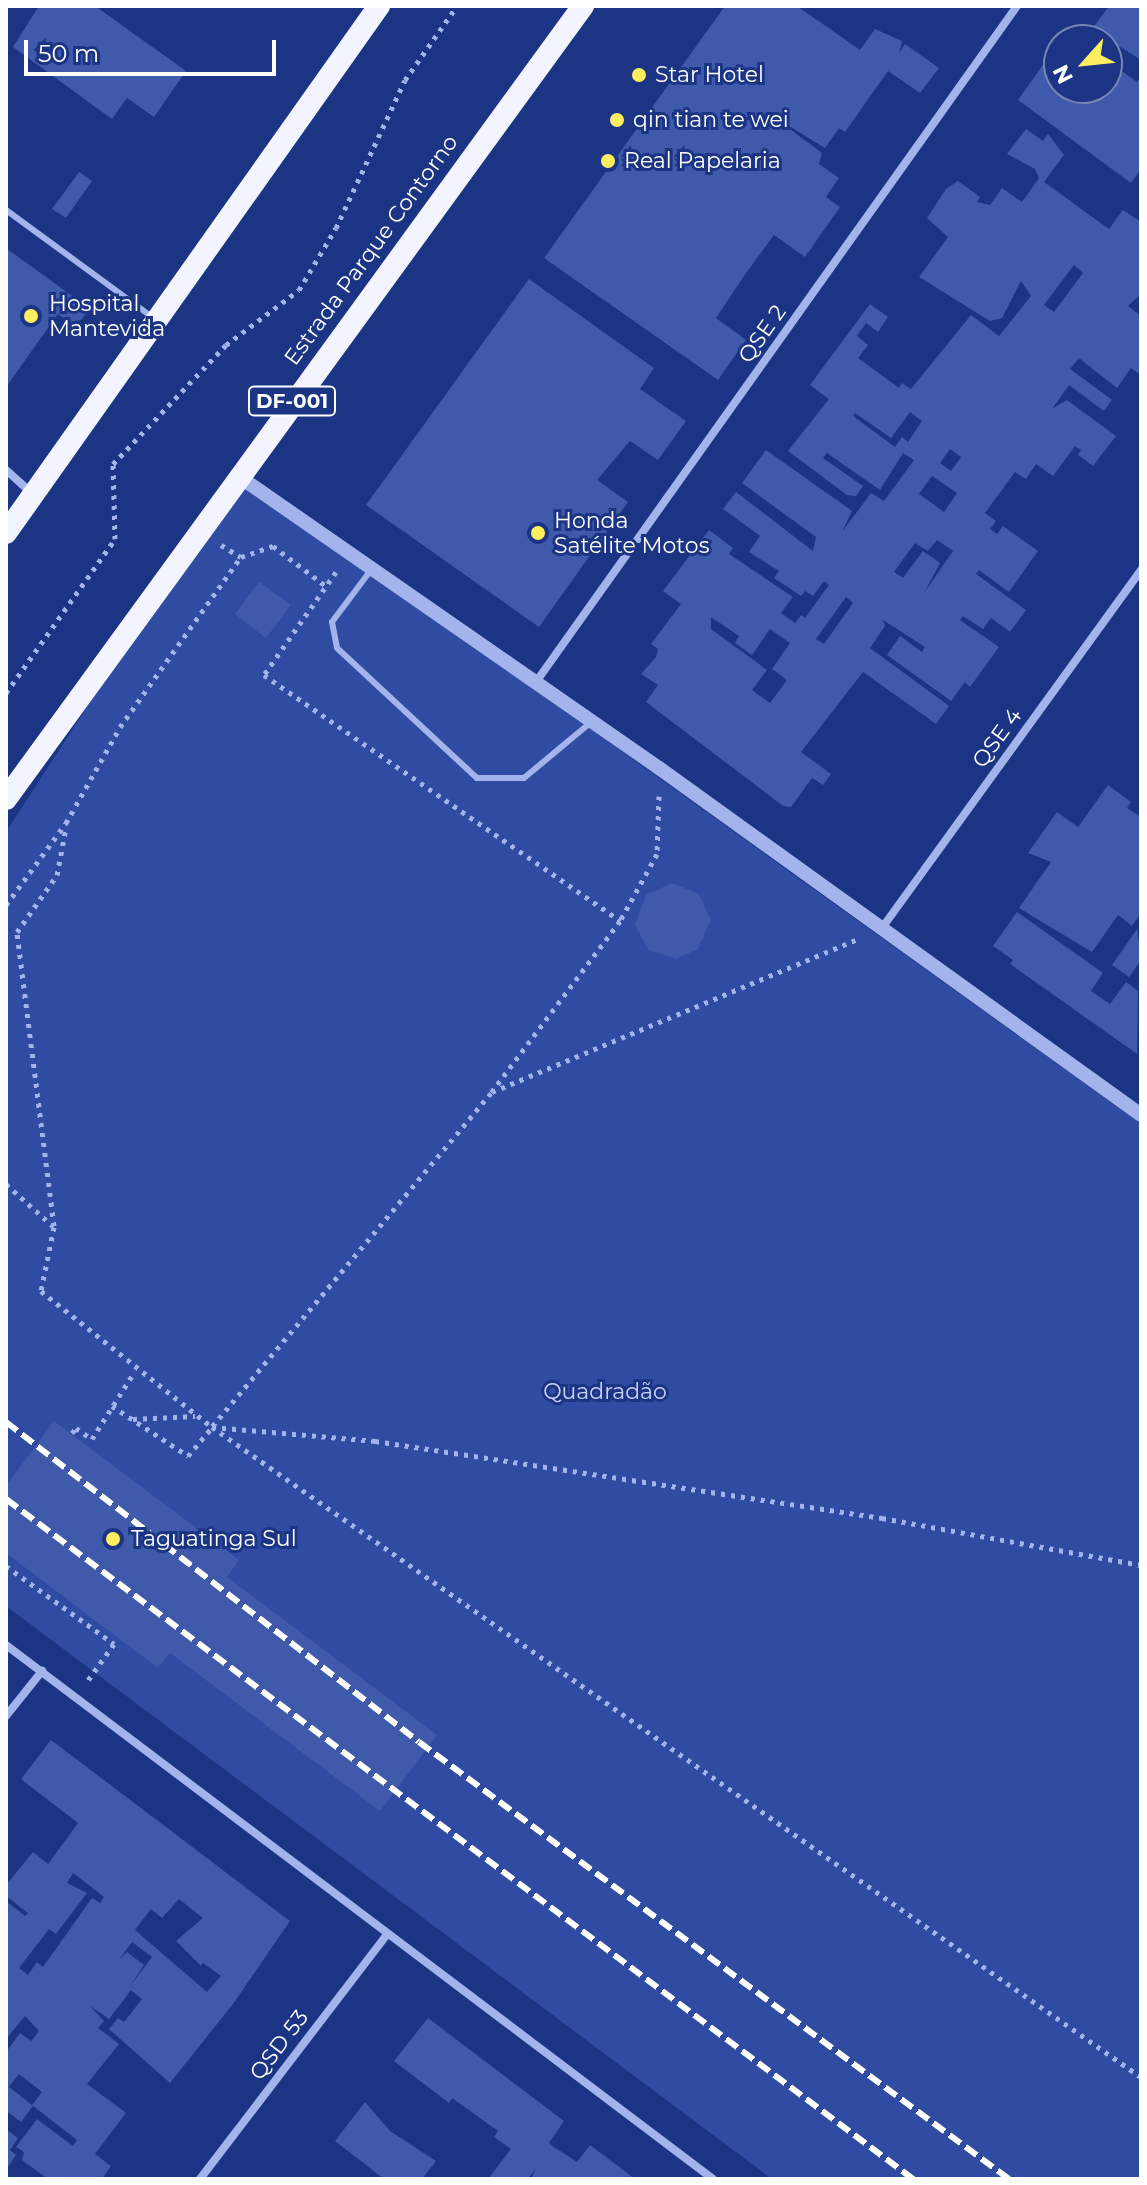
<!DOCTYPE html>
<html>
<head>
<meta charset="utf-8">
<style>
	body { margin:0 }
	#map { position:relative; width:1147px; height:2185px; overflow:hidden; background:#1b3484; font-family:Montserrat,sans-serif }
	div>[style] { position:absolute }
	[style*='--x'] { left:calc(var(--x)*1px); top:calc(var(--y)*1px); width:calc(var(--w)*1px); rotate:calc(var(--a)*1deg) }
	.green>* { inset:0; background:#2f4ca2 }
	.building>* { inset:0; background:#3f5aab }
	.path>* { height:5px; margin-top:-2.5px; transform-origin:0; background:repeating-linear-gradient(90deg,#a2b4eb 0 4px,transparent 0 10px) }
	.service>* { height:6px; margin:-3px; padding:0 3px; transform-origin:3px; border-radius:3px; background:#a2b4eb }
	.minor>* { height:8px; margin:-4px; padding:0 4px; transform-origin:4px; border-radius:4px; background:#a2b4eb }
	.tertiary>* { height:14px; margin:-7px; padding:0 7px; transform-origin:7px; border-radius:7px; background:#a2b4eb }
	.trunk>* { height:22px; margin:-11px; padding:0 11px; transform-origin:11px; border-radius:11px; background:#f2f5ff }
	.rail>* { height:6px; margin-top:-3px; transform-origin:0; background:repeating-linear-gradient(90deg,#fff 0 14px,transparent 0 20px) }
	.dots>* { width:22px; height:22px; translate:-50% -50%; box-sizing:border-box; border:4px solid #1b3484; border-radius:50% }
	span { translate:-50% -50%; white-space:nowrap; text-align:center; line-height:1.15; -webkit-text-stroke:6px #1b3484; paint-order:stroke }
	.shield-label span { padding:2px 6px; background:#1b3484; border:2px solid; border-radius:6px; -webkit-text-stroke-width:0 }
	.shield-label { font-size:20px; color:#fff; font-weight:700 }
	.poi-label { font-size:22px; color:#fff }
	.left { translate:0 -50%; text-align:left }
	.street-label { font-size:22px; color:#fff }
	.park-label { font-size:22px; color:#c7d3f8 }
	.frame { position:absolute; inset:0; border:8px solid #fff; pointer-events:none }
	.north { position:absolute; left:1043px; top:24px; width:80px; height:80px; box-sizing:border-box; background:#1b3484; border:2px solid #7685b5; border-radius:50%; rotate:243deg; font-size:22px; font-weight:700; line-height:32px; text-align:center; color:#fff }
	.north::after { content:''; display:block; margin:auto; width:28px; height:36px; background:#fcee5f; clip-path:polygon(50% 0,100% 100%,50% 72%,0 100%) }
	.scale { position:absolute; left:24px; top:40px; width:252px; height:36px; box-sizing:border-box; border:4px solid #fff; border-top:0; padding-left:10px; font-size:24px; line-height:28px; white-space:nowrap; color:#fff; -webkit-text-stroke:6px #1b3484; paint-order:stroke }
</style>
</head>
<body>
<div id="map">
	<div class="green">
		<div style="clip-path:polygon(237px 475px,1141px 1124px,1141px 2179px,772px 2179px,6px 1606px,6px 832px)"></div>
	</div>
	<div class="building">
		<div style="clip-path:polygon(39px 6px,95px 6px,186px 71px,154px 117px,127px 98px,112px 119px,13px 47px)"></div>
		<div style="clip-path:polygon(725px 6px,797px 6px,860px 50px,875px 29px,902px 41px,899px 53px,905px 44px,939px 68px,920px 93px,888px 71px,845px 132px,839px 128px,825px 148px,771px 115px,822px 153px,819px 164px,839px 178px,826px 197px,840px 207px,805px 257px,774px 235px,744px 276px,716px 318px,746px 340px,718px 380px,544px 258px)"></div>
		<div style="clip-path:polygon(1109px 6px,1141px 6px,1141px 60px,1092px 29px)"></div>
		<div style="clip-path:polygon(1047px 59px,1059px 67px,1059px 88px,1107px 88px,1107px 60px,1137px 82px,1141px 77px,1141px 169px,1131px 183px,1018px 100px)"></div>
		<div style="clip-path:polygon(evenodd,1026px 129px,1043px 141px,1048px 134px,1064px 155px,1044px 182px,1109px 229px,1123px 210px,1141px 222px,1141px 294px,1128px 306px,1141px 316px,1141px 375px,1131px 368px,1117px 388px,1079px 358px,1070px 369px,1112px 400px,1104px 411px,1069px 385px,1052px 409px,1067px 400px,1116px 436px,1093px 466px,1078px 455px,1081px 450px,1075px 446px,1053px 476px,1036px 464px,1026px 479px,1015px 472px,985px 513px,996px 521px,990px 529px,997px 534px,1003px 526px,1038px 551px,1009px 592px,979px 570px,976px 574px,1026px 610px,1010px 632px,991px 618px,983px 629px,963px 616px,960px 620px,999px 647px,970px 687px,965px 682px,951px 701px,887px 655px,900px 636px,922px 652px,925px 647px,883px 620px,885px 626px,870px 648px,949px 706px,936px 724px,863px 672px,801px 752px,831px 774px,823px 785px,812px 778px,791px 807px,783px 806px,646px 702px,658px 685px,641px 674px,656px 657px,658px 649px,651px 644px,681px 604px,663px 591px,709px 530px,733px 548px,729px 554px,793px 597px,781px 613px,795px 623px,801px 615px,805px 618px,829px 585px,824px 581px,813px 596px,805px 591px,801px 596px,774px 578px,779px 571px,749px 552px,760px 536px,723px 509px,736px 492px,813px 551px,816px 537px,742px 483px,766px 450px,852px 511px,842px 532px,871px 493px,884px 501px,914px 460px,903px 453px,880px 490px,827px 453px,823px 458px,863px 486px,856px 496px,847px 495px,788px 451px,829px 399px,810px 385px,870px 304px,888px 317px,878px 332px,866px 323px,857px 336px,868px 345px,858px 358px,899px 388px,902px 383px,911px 389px,971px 315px,999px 336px,1031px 296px,1021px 281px,1002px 318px,990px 321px,919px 277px,948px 237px,927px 218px,946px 189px,958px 181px,980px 197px,977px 202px,990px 205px,1002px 188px,1022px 202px,1039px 178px,1035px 169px,1007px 154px,1026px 129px,1074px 265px,1083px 273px,1054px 312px,1044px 305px,1074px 265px,1026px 129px,910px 412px,922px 421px,908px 442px,902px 437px,895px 447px,853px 416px,855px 413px,891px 438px,910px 412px,1026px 129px,950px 449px,961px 457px,951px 471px,940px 463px,950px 449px,1026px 129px,932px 476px,957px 493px,944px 512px,919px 494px,932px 476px,1026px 129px,937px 540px,953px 551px,924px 593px,940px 563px,923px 551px,903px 578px,894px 572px,915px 543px,928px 551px,937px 540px,1026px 129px,846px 597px,853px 603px,824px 644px,816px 639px,846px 597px,1026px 129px,711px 617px,739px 636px,735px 643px,752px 655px,770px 629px,790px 643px,772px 669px,787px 680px,770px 703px,752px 690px,767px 670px,711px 629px,711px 617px)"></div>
		<div style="clip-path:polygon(79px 172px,92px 181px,66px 218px,52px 209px)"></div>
		<div style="clip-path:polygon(6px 248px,90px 309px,81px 320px,69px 322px,58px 314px,6px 387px)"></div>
		<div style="clip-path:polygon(529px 279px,654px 368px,640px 389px,686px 421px,658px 460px,630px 441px,597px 480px,628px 502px,539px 627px,366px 505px)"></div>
		<div style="clip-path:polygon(259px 582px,291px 605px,266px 638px,235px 614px)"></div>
		<div style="clip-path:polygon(1108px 785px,1131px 802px,1127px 808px,1141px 817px,1141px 913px,1132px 926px,1118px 915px,1092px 952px,1019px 908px,1051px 862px,1028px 853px,1057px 812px,1078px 827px)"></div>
		<div style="clip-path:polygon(672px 883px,699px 894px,711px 920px,698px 949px,676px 959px,649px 950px,635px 925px,646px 895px)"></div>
		<div style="clip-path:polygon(1017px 912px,1103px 973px,1091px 991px,1110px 1004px,1126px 982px,1138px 991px,1137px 1054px,1010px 964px,1013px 960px,993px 946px)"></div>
		<div style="clip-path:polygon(1137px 929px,1141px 960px,1129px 977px,1112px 965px)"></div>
		<div style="clip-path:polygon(54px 1421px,239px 1560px,227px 1577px,437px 1735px,380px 1811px,170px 1653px,158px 1668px,6px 1553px,6px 1486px)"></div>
		<div style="clip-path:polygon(evenodd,51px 1740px,290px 1921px,233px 2004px,170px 2083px,109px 2029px,118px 2018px,124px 2022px,142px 1999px,131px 1990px,109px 2019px,90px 2006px,104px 2021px,98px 2028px,119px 2044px,87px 2084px,126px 2113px,95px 2154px,111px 2166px,102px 2179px,48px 2179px,22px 2160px,24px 2152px,16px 2147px,37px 2119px,73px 2146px,77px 2140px,32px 2105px,42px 2092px,19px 2074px,9px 2087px,33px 2106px,21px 2122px,6px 2111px,6px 2052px,20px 2033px,31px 2041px,39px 2031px,25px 2016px,6px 2039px,6px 1901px,25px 1916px,28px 1913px,6px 1896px,6px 1885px,33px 1852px,48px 1864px,78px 1823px,21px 1779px,51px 1740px,73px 1873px,104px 1897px,100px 1903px,92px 1898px,43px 1967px,37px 1962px,28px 1975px,19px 1968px,49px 1929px,56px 1934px,87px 1893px,67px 1883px,73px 1873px,51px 1740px,179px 1899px,203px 1918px,176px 1941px,201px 1966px,203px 1963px,221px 1976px,207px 1992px,135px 1930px,151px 1909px,162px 1918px,179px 1899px,51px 1740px,132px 1942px,152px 1957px,128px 1989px,144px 1965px,127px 1952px,119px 1960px,132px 1942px)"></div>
		<div style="clip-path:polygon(428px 2018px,564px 2121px,549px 2143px,554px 2147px,577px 2162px,590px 2145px,635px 2179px,531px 2179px,536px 2168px,528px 2179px,488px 2179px,511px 2149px,494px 2137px,498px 2131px,452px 2098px,449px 2103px,394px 2061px)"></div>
		<div style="clip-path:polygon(365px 2102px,390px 2131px,436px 2161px,422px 2179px,384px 2179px,335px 2141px)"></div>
		<div style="clip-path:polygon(6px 2129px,18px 2138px,10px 2150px,16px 2155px,6px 2170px)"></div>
	</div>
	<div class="path">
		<div style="--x:221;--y:545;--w:23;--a:31"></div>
		<div style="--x:336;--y:572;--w:126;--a:125"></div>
		<div style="--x:264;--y:675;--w:433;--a:34.6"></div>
		<div style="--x:6;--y:693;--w:189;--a:-54.7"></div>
		<div style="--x:115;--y:539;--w:75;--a:-91.5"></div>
		<div style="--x:113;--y:464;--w:164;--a:-46.5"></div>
		<div style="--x:226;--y:345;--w:91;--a:-37"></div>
		<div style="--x:299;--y:290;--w:72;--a:-59.2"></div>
		<div style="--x:336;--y:228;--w:163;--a:-65"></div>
		<div style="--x:405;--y:80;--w:90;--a:-54.9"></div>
		<div style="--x:659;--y:796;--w:58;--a:92"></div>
		<div style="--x:657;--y:854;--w:77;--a:118.9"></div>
		<div style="--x:620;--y:921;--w:215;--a:126.9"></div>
		<div style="--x:491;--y:1093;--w:435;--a:129.9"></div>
		<div style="--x:212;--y:1427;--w:1134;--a:34.98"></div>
		<div style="--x:6;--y:905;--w:102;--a:-53.8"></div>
		<div style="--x:66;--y:823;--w:110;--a:-60.6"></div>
		<div style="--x:120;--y:727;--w:209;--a:-54.6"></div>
		<div style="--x:241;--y:557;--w:34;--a:-19"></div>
		<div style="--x:273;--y:546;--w:66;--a:37"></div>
		<div style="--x:492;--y:1092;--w:394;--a:-22.7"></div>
		<div style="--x:6;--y:1184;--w:64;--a:41.9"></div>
		<div style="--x:54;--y:1227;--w:65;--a:101.5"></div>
		<div style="--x:41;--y:1291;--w:218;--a:38.5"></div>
		<div style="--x:212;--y:1427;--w:164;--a:4.9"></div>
		<div style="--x:375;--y:1441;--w:513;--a:8.64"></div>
		<div style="--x:882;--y:1518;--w:263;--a:10.3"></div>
		<div style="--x:54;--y:1226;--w:296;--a:-97.2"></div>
		<div style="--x:17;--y:932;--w:70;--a:-54.9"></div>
		<div style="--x:57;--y:875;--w:48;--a:-79.2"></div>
		<div style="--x:112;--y:1406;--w:91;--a:33.3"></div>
		<div style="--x:188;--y:1456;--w:38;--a:-50"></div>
		<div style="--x:133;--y:1419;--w:62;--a:-2.8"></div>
		<div style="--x:72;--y:1433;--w:6;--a:-51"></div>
		<div style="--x:76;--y:1428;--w:19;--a:35"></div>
		<div style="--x:92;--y:1439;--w:80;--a:-57.7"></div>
		<div style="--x:6;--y:1566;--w:133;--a:35.8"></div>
		<div style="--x:114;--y:1644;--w:48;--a:125.7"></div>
	</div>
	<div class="service">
		<div style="--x:6;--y:210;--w:180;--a:36.2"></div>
		<div style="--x:371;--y:570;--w:65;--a:126.9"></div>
		<div style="--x:332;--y:622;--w:26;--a:79"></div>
		<div style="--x:337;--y:648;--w:191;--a:42.9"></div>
		<div style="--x:477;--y:778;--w:47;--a:0"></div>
		<div style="--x:524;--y:778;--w:86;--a:-39.8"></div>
	</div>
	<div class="minor">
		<div style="--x:6;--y:470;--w:36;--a:42"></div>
		<div style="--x:536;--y:682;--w:830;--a:-54.57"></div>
		<div style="--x:882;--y:928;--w:442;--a:-54.1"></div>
		<div style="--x:6;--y:1645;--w:886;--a:37.06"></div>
		<div style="--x:6;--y:1716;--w:58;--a:-51.3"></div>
		<div style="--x:200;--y:2179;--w:308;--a:-52.6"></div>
	</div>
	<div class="tertiary">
		<div style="--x:237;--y:475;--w:514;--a:34.77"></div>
		<div style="--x:659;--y:768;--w:594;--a:35.75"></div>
	</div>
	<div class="trunk">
		<div style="--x:6;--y:533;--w:646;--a:-54.71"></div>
		<div style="--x:6;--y:799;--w:981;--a:-53.96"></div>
	</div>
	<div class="rail">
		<div style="--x:6;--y:1422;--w:522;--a:37.77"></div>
		<div style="--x:419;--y:1742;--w:734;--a:36.53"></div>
		<div style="--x:6;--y:1499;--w:1134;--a:36.86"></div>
	</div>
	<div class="dots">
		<div style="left:639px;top:75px;background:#fcee5f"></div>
		<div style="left:617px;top:120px;background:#fcee5f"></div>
		<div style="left:608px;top:161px;background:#fcee5f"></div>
		<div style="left:31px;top:316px;background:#fcee5f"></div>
		<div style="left:538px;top:533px;background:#fcee5f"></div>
		<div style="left:113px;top:1539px;background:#fcee5f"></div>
	</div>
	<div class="shield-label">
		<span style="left:292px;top:401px">DF-001</span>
	</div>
	<div class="poi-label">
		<span class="left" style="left:655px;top:75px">Star Hotel</span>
		<span class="left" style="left:633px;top:120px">qin tian te wei</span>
		<span class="left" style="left:624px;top:161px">Real Papelaria</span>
		<span class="left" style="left:49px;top:316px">Hospital<br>Mantevida</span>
		<span class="left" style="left:554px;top:533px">Honda<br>Satélite Motos</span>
		<span class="left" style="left:131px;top:1539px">Taguatinga Sul</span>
	</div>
	<div class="street-label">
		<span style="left:371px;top:250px;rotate:-54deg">Estrada Parque Contorno</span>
		<span style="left:762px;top:334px;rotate:-55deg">QSE 2</span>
		<span style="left:997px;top:738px;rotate:-54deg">QSE 4</span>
		<span style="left:279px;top:2045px;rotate:-53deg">QSD 53</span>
	</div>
	<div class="park-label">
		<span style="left:605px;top:1392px">Quadradão</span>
	</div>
	<div class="frame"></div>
	<div class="north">N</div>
	<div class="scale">50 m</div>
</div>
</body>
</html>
